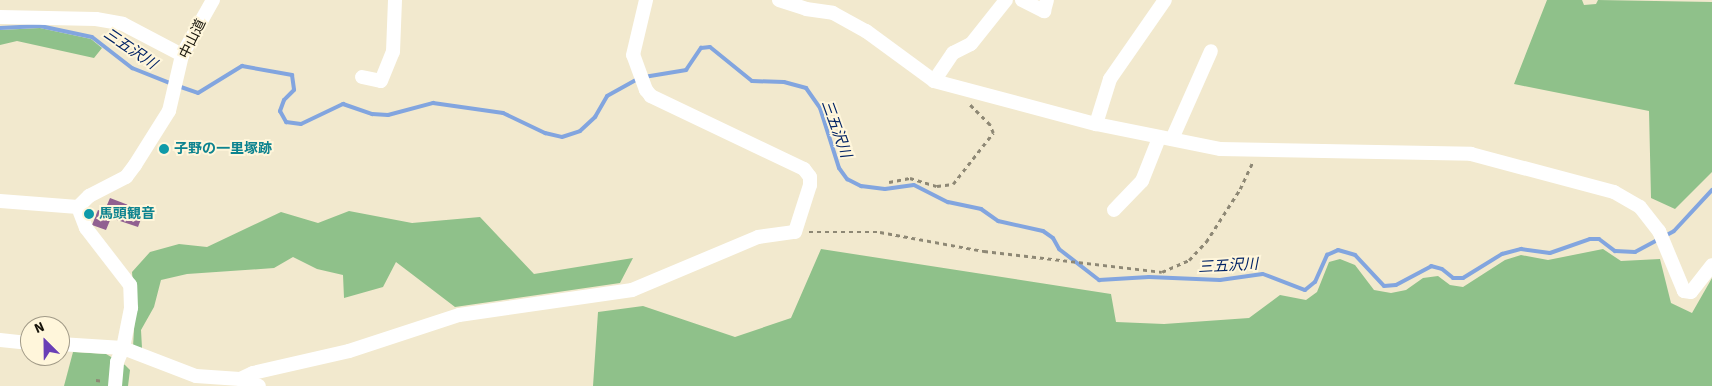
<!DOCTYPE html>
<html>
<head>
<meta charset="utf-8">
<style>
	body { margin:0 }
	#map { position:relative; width:1712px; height:386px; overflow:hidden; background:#f2e9ce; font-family:"Source Sans 3","Noto Sans JP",sans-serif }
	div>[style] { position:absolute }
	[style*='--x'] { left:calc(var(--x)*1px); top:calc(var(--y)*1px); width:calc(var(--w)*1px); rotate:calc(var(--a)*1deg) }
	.forest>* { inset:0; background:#8fc18a }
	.stream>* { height:4px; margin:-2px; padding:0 2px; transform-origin:2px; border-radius:2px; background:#82a5df }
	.building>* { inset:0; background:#916091 }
	.path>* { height:2.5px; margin-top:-1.25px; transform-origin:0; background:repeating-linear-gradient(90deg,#8e8875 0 4px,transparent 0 8px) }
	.minor>* { height:14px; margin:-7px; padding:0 7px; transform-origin:7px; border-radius:7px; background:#fff }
	.dots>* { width:14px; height:14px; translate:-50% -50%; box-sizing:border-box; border:2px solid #fff6db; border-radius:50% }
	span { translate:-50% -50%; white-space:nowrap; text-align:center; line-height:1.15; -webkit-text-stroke:4px #fff6db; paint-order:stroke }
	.street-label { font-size:14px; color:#141108 }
	.culture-label { font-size:14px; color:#0d838f; font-weight:700 }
	.left { translate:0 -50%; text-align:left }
	.water-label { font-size:15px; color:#002265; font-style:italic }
	.north { position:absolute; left:20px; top:316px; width:50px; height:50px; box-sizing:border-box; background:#fff6db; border:1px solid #a19a87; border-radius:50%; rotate:337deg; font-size:14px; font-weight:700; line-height:20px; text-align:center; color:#141108 }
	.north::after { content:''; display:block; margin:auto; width:18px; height:22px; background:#693eb6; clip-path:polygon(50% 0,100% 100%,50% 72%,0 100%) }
</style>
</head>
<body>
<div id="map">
	<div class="forest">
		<div style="clip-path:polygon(1547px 0,1582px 0,1584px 5px,1596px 4px,1598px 0,1712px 2px,1712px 172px,1675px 209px,1651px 198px,1649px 111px,1514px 84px)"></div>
		<div style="clip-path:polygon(40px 28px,91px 39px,102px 48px,94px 58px,17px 41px,0 45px,0 30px)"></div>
		<div style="clip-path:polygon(349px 211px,412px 223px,480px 217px,534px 274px,633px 258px,620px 283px,455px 307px,396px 262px,383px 287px,344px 298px,343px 275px,317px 269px,293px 257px,274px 268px,187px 274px,161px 280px,154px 307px,141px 330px,142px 348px,133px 347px,135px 312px,132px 272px,150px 252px,179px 244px,207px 247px,281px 212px,318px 223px)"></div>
		<div style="clip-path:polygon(821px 249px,1111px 294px,1116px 322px,1164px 324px,1249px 318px,1280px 295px,1306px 300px,1317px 292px,1329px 262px,1340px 259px,1355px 265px,1374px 290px,1391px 293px,1406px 290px,1423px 278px,1438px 276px,1450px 285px,1463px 287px,1505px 260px,1521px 255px,1548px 260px,1603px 249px,1621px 261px,1660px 259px,1671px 303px,1692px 313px,1712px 278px,1712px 386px,593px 386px,598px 312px,643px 306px,735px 337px,791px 318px)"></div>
		<div style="clip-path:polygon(73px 352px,106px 354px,125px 365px,130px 370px,128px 386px,64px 386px)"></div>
	</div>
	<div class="stream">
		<div style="--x:0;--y:28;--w:40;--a:-2.9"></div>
		<div style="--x:40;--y:26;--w:53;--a:11.9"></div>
		<div style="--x:92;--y:37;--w:51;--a:37.8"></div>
		<div style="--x:132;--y:68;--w:43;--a:21.8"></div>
		<div style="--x:644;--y:77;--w:43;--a:-9.5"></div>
		<div style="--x:686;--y:70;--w:27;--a:-56"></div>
		<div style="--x:701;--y:48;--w:9;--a:-6"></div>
		<div style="--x:710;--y:47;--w:54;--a:39"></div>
		<div style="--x:752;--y:81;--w:32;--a:2"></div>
		<div style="--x:784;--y:82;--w:23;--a:15"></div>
		<div style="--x:806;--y:88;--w:24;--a:55"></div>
		<div style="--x:820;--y:108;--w:63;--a:72.4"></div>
		<div style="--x:839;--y:168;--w:14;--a:54"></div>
		<div style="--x:847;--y:179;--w:16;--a:27"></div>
		<div style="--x:861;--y:186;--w:24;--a:7"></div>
		<div style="--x:885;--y:189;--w:29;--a:-8"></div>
		<div style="--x:914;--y:185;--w:38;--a:27"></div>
		<div style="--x:948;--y:202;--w:34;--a:12"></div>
		<div style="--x:981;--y:209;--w:21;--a:35"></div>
		<div style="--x:998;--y:221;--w:46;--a:12.5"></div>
		<div style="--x:1043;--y:231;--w:12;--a:35"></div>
		<div style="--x:1053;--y:238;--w:13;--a:61"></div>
		<div style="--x:1059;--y:249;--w:51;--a:37.8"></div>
		<div style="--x:1099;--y:280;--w:50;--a:-3.4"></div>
		<div style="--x:1149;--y:277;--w:71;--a:2.4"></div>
		<div style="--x:1220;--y:280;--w:43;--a:-7.9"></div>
		<div style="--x:1263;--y:274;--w:45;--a:20.9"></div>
		<div style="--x:1305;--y:290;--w:13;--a:-39"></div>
		<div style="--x:1315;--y:282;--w:30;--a:-66"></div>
		<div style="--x:1327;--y:255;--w:12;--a:-24"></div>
		<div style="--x:1338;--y:250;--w:18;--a:16"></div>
		<div style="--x:1355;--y:255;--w:42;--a:46.9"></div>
		<div style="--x:1384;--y:286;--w:12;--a:-5"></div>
		<div style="--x:1396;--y:285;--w:40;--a:-28"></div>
		<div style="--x:1431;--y:266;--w:11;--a:15"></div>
		<div style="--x:1442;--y:269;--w:14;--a:39"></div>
		<div style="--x:1453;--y:278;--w:10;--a:0"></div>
		<div style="--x:1463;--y:278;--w:46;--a:-31.6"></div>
		<div style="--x:1502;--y:254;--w:20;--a:-15"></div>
		<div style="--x:1521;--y:249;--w:29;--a:8"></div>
		<div style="--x:1550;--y:253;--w:42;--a:-19.3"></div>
		<div style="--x:1590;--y:239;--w:9;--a:0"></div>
		<div style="--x:1599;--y:239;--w:20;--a:37"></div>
		<div style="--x:1615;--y:251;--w:20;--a:3"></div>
		<div style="--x:1635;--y:252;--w:44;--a:-28.3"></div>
		<div style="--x:1674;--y:231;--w:56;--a:-47.2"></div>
		<div style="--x:178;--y:86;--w:21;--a:19"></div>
		<div style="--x:198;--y:93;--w:52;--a:-31.5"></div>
		<div style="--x:242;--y:66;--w:51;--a:10.2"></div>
		<div style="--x:292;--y:75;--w:15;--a:82"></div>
		<div style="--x:294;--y:90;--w:14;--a:135"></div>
		<div style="--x:284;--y:100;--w:12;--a:110"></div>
		<div style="--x:280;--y:111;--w:13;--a:61"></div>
		<div style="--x:286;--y:122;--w:15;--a:8"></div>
		<div style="--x:301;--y:124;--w:47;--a:-25.5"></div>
		<div style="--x:343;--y:104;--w:31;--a:19"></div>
		<div style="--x:372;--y:114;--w:16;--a:4"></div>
		<div style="--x:388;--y:115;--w:47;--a:-14.9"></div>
		<div style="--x:433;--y:103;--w:71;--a:8.1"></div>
		<div style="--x:503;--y:113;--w:47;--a:25.5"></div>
		<div style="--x:545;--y:133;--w:17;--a:13"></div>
		<div style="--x:562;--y:137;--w:19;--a:-18"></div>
		<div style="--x:580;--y:131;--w:21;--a:-43"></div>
		<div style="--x:595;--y:117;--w:24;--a:-60"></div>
		<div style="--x:607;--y:96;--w:35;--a:-29"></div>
	</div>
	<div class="building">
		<div style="clip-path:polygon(110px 198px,144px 211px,138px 227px,111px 218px,106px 230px,92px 225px,98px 210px,104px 212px)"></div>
	</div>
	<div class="path">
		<div style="--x:889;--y:182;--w:21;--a:-11"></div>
		<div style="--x:910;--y:178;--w:28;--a:17"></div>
		<div style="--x:937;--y:186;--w:16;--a:-7"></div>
		<div style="--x:953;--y:184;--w:65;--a:-51.9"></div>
		<div style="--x:993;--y:133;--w:9;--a:-111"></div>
		<div style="--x:990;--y:125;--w:30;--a:-135"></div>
		<div style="--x:809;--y:232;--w:71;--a:0"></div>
		<div style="--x:880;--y:232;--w:106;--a:10.4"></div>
		<div style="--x:984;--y:251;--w:179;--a:6.7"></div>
		<div style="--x:1162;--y:272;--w:30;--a:-24"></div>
		<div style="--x:1189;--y:260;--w:25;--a:-47"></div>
		<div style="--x:1206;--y:242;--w:63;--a:-57.3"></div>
		<div style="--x:1240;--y:189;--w:29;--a:-65"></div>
		<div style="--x:96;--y:380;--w:8;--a:7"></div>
	</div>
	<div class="minor">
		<div style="--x:779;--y:0;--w:28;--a:18"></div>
		<div style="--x:806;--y:9;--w:27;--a:8"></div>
		<div style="--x:833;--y:13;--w:38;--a:29"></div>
		<div style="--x:866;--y:31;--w:84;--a:36.3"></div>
		<div style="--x:934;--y:81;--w:168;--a:14.9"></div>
		<div style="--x:1096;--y:124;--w:126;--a:11.4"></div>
		<div style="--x:1220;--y:149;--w:251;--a:1.1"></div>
		<div style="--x:1471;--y:154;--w:148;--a:14.9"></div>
		<div style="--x:1614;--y:192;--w:30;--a:30"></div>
		<div style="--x:1640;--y:207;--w:31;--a:52"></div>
		<div style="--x:1659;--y:231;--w:65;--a:67.4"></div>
		<div style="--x:1684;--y:291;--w:7;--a:8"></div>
		<div style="--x:1691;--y:292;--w:34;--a:-52"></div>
		<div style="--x:1022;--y:0;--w:25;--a:27"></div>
		<div style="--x:1044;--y:11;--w:11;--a:-75"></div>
		<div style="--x:0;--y:17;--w:96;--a:1.2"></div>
		<div style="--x:96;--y:19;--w:27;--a:10"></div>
		<div style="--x:123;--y:24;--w:67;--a:27.7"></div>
		<div style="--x:362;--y:77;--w:19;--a:12"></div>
		<div style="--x:381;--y:81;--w:31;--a:-68"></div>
		<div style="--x:393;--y:52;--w:52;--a:-87.8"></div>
		<div style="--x:934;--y:81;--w:34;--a:-56"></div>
		<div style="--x:953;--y:53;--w:20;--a:-27"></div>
		<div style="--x:971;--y:44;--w:56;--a:-51.5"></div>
		<div style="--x:1096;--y:124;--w:47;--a:-72.7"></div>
		<div style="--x:1110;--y:79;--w:96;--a:-55.2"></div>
		<div style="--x:1172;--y:139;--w:96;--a:-66.1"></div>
		<div style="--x:0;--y:201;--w:78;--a:4.4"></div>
		<div style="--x:1114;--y:210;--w:40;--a:-46"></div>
		<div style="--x:1142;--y:181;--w:46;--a:-68.4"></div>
		<div style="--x:0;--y:340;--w:30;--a:6"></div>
		<div style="--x:60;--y:344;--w:63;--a:3.6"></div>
		<div style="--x:123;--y:348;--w:78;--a:21"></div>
		<div style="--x:196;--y:376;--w:44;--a:3.9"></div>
		<div style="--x:240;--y:379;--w:20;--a:20"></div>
		<div style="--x:240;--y:379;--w:14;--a:-25"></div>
		<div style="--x:253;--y:373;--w:98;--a:-12.9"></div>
		<div style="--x:349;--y:351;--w:116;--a:-18.1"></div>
		<div style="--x:459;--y:315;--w:175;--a:-8.2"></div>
		<div style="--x:632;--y:290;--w:137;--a:-22.8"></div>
		<div style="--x:758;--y:237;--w:37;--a:-8"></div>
		<div style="--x:795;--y:232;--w:49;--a:-72.3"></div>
		<div style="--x:810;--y:185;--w:8;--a:-90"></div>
		<div style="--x:810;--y:177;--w:10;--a:-127"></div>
		<div style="--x:804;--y:169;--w:170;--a:-154.5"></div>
		<div style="--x:651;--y:96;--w:8;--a:-130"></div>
		<div style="--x:646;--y:90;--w:37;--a:-110"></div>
		<div style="--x:633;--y:55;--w:57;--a:-76.7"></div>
		<div style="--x:115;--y:386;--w:24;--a:-85"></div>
		<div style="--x:117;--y:362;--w:15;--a:-67"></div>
		<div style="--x:123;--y:348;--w:41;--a:-78.7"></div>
		<div style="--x:131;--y:308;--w:23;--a:-92"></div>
		<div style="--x:130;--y:285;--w:72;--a:-127.7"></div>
		<div style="--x:86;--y:228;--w:22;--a:-111"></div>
		<div style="--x:78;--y:207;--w:16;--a:-45"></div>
		<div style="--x:89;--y:196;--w:42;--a:-27.2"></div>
		<div style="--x:126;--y:177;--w:15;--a:-53"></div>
		<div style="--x:135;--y:165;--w:64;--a:-57.8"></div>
		<div style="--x:169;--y:111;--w:57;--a:-76.9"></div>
		<div style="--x:182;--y:55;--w:63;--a:-60.6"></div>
	</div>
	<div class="dots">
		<div style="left:164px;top:149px;background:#0f9aa8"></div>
		<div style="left:89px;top:214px;background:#0f9aa8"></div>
	</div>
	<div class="street-label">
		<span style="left:193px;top:39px;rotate:-64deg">中山道</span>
	</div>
	<div class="culture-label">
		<span class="left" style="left:174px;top:149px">子野の一里塚跡</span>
		<span class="left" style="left:99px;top:214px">馬頭観音</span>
	</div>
	<div class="water-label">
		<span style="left:130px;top:49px;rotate:34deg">三五沢川</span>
		<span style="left:836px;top:129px;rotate:70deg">三五沢川</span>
		<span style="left:1228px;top:266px;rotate:-3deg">三五沢川</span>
	</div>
	<div class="north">N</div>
</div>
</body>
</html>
